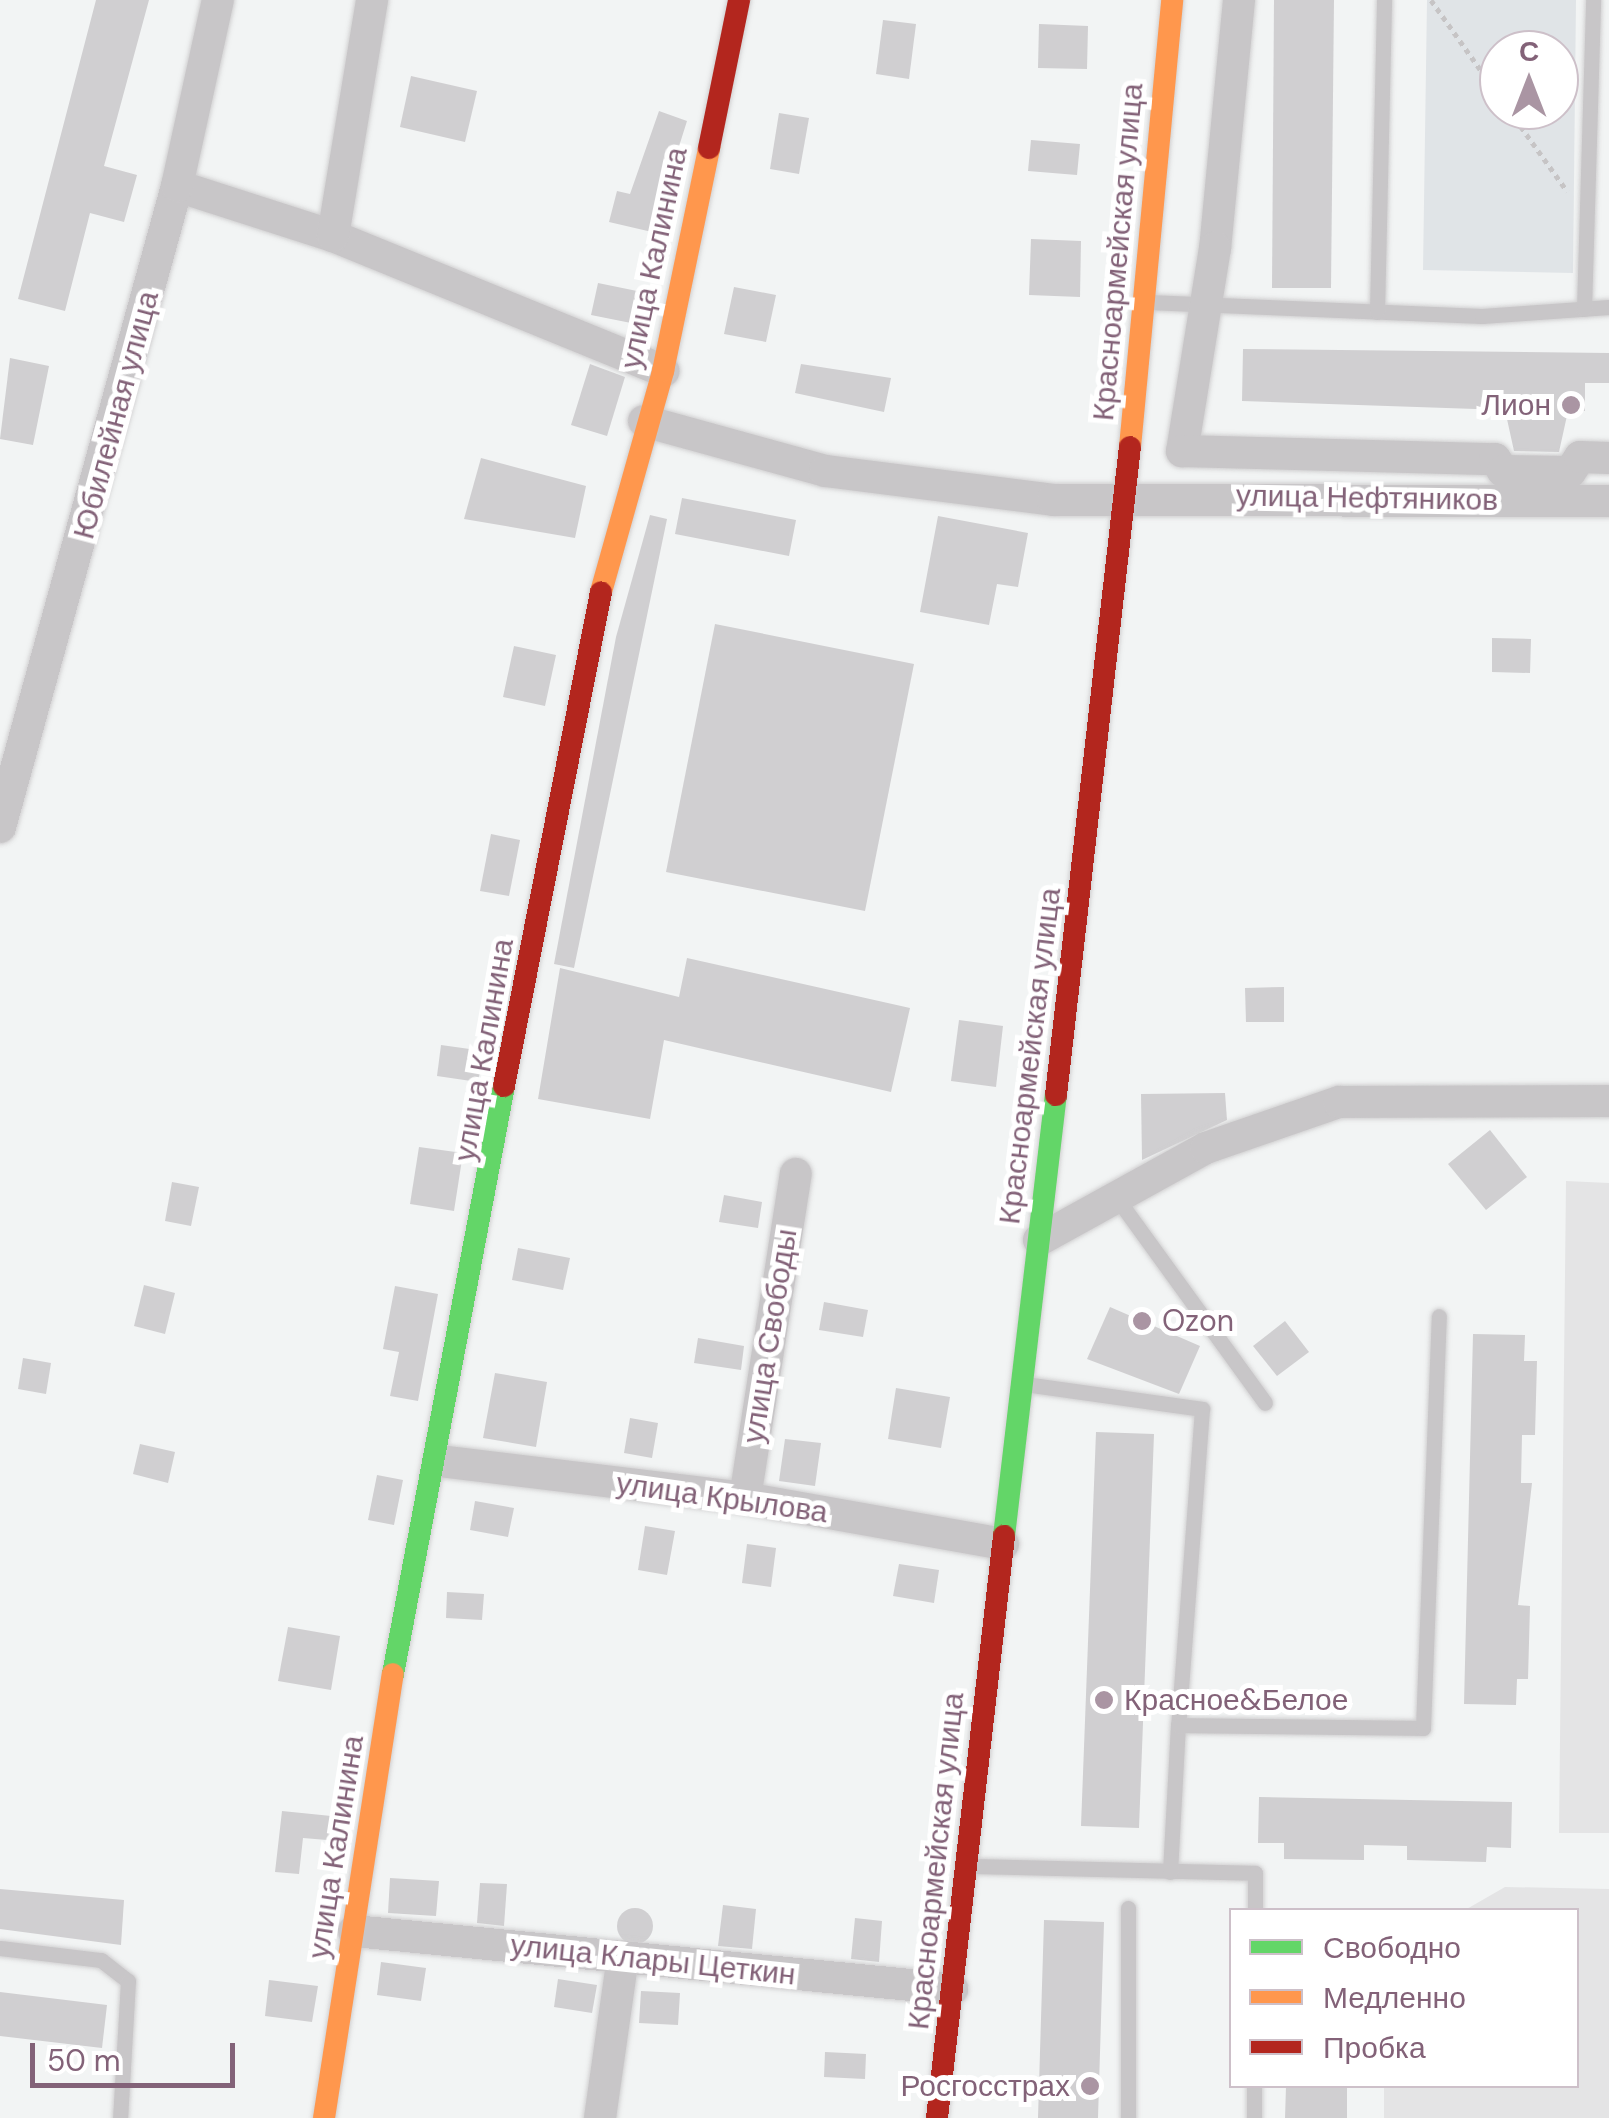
<!DOCTYPE html>
<html>
<head>
<meta charset="utf-8">
<style>
	body { margin:0 }
	#map { position:relative; width:1609px; height:2118px; overflow:hidden; background:#f2f4f4; font-family:"DM Sans",sans-serif }
	div>[style] { position:absolute }
	[style*='--x'] { left:calc(var(--x)*1px); top:calc(var(--y)*1px); width:calc(var(--w)*1px); rotate:calc(var(--a)*1deg) }
	.built>* { inset:0; background:#e4e4e5 }
	.green>* { inset:0; background:#e0e4e7 }
	.building>* { inset:0; background:#d0cfd1 }
	.round { border-radius:50% }
	.path>* { height:5px; margin-top:-2.5px; transform-origin:0; background:repeating-linear-gradient(90deg,#c6c4c5 0 5px,transparent 0 10px) }
	.roads { filter:drop-shadow(0 0 2px #d1d0d1) drop-shadow(0 0 2px #d1d0d1) }
	.lane>* { height:15px; margin:-7.5px; padding:0 7.5px; transform-origin:7.5px; border-radius:7.5px; background:#c8c6c8 }
	.street>* { height:32px; margin:-16px; padding:0 16px; transform-origin:16px; border-radius:16px; background:#c8c6c8 }
	.fast>* { height:22px; margin:-11px; padding:0 11px; transform-origin:11px; border-radius:11px; background:#63d668 }
	.slow>* { height:22px; margin:-11px; padding:0 11px; transform-origin:11px; border-radius:11px; background:#ff974d }
	.jam>* { height:22px; margin:-11px; padding:0 11px; transform-origin:11px; border-radius:11px; background:#b3261e }
	.dots>* { width:28px; height:28px; translate:-50% -50%; box-sizing:border-box; border:5px solid #fff; border-radius:50% }
	span { translate:-50% -50%; white-space:nowrap; text-align:center; line-height:1.15; -webkit-text-stroke:10px #fff; paint-order:stroke }
	.street-label { font-size:30px; color:#836278 }
	.poi-label { font-size:30px; color:#836278 }
	.right { translate:-100% -50%; text-align:right }
	.left { translate:0 -50%; text-align:left }
	.legend { position:absolute; left:1229px; top:1908px; width:350px; height:180px; box-sizing:border-box; background:#fff; border:2px solid #cdc0c9; margin:0; padding:12px 18px; list-style:none; font-size:30px; color:#836278 }
	.legend li { display:flex; align-items:center; gap:20px; height:50px }
	.legend b { width:50px; border:2px solid #cdc0c9 }
	.north { position:absolute; left:1479px; top:30px; width:100px; height:100px; box-sizing:border-box; background:#fff; border:2px solid #cdc0c9; border-radius:50%; rotate:0deg; font-size:28px; font-weight:700; line-height:40px; text-align:center; color:#836278 }
	.north::after { content:''; display:block; margin:auto; width:35px; height:45px; background:#aa95a3; clip-path:polygon(50% 0,100% 100%,50% 72%,0 100%) }
	.scale { position:absolute; left:30px; top:2043px; width:205px; height:45px; box-sizing:border-box; border:5px solid #836278; border-top:0; padding-left:12px; font-size:30px; line-height:35px; white-space:nowrap; color:#836278; -webkit-text-stroke:8px #fff; paint-order:stroke }
</style>
</head>
<body>
<div id="map">
	<div class="built">
		<div style="clip-path:polygon(1566px 1181px,1609px 1183px,1609px 1833px,1559px 1833px)"></div>
		<div style="clip-path:polygon(1505px 1887px,1609px 1889px,1609px 2118px,1384px 2118px,1384px 2086px,1576px 2086px,1576px 1910px,1465px 1910px)"></div>
	</div>
	<div class="green">
		<div style="clip-path:polygon(evenodd,1427px 0,1576px 0,1573px 273px,1423px 270px,1427px 0,1499px 50px,1559px 50px,1559px 110px,1499px 110px,1499px 50px)"></div>
	</div>
	<div class="building">
		<div style="clip-path:polygon(96px 0,149px 0,104px 166px,137px 175px,124px 222px,90px 213px,65px 311px,18px 299px)"></div>
		<div style="clip-path:polygon(1274px 0,1334px 0,1331px 288px,1272px 288px)"></div>
		<div style="clip-path:polygon(883px 20px,916px 24px,909px 79px,876px 74px)"></div>
		<div style="clip-path:polygon(1039px 24px,1088px 26px,1087px 69px,1038px 68px)"></div>
		<div style="clip-path:polygon(411px 76px,477px 91px,465px 142px,400px 127px)"></div>
		<div style="clip-path:polygon(659px 111px,687px 121px,652px 232px,609px 222px,617px 191px,630px 194px)"></div>
		<div style="clip-path:polygon(779px 113px,809px 118px,799px 174px,770px 169px)"></div>
		<div style="clip-path:polygon(1031px 140px,1080px 144px,1077px 175px,1028px 171px)"></div>
		<div style="clip-path:polygon(1031px 239px,1081px 241px,1080px 297px,1029px 295px)"></div>
		<div style="clip-path:polygon(598px 283px,637px 291px,631px 323px,591px 315px)"></div>
		<div style="clip-path:polygon(734px 287px,776px 295px,766px 342px,724px 334px)"></div>
		<div style="clip-path:polygon(1243px 349px,1609px 353px,1609px 383px,1585px 383px,1585px 411px,1568px 411px,1559px 452px,1514px 451px,1505px 410px,1242px 401px)"></div>
		<div style="clip-path:polygon(10px 358px,49px 366px,33px 445px,0 439px)"></div>
		<div style="clip-path:polygon(590px 364px,625px 377px,607px 436px,571px 425px)"></div>
		<div style="clip-path:polygon(801px 364px,891px 378px,884px 412px,795px 393px)"></div>
		<div style="clip-path:polygon(481px 458px,586px 486px,575px 538px,464px 519px)"></div>
		<div style="clip-path:polygon(682px 498px,796px 520px,789px 556px,675px 534px)"></div>
		<div style="clip-path:polygon(650px 515px,667px 519px,574px 968px,554px 964px,616px 637px)"></div>
		<div style="clip-path:polygon(938px 516px,1028px 533px,1018px 587px,997px 584px,989px 625px,920px 612px)"></div>
		<div style="clip-path:polygon(715px 624px,914px 664px,865px 911px,666px 872px)"></div>
		<div style="clip-path:polygon(1492px 638px,1531px 639px,1530px 673px,1492px 672px)"></div>
		<div style="clip-path:polygon(514px 646px,556px 655px,545px 706px,503px 697px)"></div>
		<div style="clip-path:polygon(491px 834px,520px 840px,509px 896px,480px 891px)"></div>
		<div style="clip-path:polygon(687px 958px,910px 1008px,891px 1092px,664px 1040px,650px 1119px,538px 1099px,560px 968px,679px 997px)"></div>
		<div style="clip-path:polygon(1284px 987px,1284px 1022px,1246px 1022px,1245px 988px)"></div>
		<div style="clip-path:polygon(959px 1020px,1003px 1026px,996px 1087px,951px 1081px)"></div>
		<div style="clip-path:polygon(441px 1045px,484px 1051px,478px 1082px,437px 1076px)"></div>
		<div style="clip-path:polygon(1225px 1093px,1227px 1120px,1142px 1160px,1141px 1094px)"></div>
		<div style="clip-path:polygon(1490px 1130px,1527px 1177px,1486px 1210px,1448px 1164px)"></div>
		<div style="clip-path:polygon(419px 1147px,463px 1153px,454px 1211px,410px 1204px)"></div>
		<div style="clip-path:polygon(172px 1182px,199px 1187px,191px 1226px,165px 1221px)"></div>
		<div style="clip-path:polygon(724px 1195px,762px 1202px,758px 1228px,719px 1222px)"></div>
		<div style="clip-path:polygon(518px 1248px,570px 1258px,563px 1290px,512px 1280px)"></div>
		<div style="clip-path:polygon(144px 1285px,175px 1293px,165px 1334px,134px 1326px)"></div>
		<div style="clip-path:polygon(395px 1286px,438px 1294px,418px 1401px,390px 1396px,399px 1352px,383px 1349px)"></div>
		<div style="clip-path:polygon(824px 1302px,868px 1310px,863px 1337px,819px 1330px)"></div>
		<div style="clip-path:polygon(1110px 1307px,1200px 1346px,1179px 1394px,1087px 1359px)"></div>
		<div style="clip-path:polygon(1285px 1321px,1309px 1352px,1277px 1376px,1253px 1346px)"></div>
		<div style="clip-path:polygon(1473px 1334px,1525px 1335px,1524px 1361px,1537px 1361px,1535px 1435px,1522px 1435px,1521px 1483px,1532px 1483px,1518px 1605px,1530px 1606px,1528px 1679px,1517px 1679px,1516px 1705px,1464px 1704px)"></div>
		<div style="clip-path:polygon(698px 1338px,744px 1346px,741px 1370px,694px 1363px)"></div>
		<div style="clip-path:polygon(23px 1358px,51px 1363px,46px 1394px,18px 1389px)"></div>
		<div style="clip-path:polygon(495px 1373px,547px 1382px,536px 1447px,483px 1438px)"></div>
		<div style="clip-path:polygon(896px 1388px,950px 1397px,941px 1448px,888px 1439px)"></div>
		<div style="clip-path:polygon(630px 1418px,658px 1423px,652px 1458px,624px 1453px)"></div>
		<div style="clip-path:polygon(1096px 1432px,1154px 1434px,1139px 1828px,1081px 1826px)"></div>
		<div style="clip-path:polygon(785px 1439px,821px 1443px,815px 1486px,779px 1481px)"></div>
		<div style="clip-path:polygon(140px 1444px,175px 1452px,168px 1483px,133px 1474px)"></div>
		<div style="clip-path:polygon(377px 1475px,403px 1480px,394px 1525px,368px 1520px)"></div>
		<div style="clip-path:polygon(475px 1501px,514px 1508px,508px 1537px,470px 1530px)"></div>
		<div style="clip-path:polygon(645px 1526px,675px 1531px,667px 1575px,638px 1570px)"></div>
		<div style="clip-path:polygon(747px 1544px,776px 1548px,771px 1587px,742px 1583px)"></div>
		<div style="clip-path:polygon(899px 1564px,939px 1570px,934px 1603px,893px 1596px)"></div>
		<div style="clip-path:polygon(447px 1592px,484px 1594px,482px 1620px,446px 1618px)"></div>
		<div style="clip-path:polygon(288px 1627px,340px 1636px,331px 1690px,278px 1681px)"></div>
		<div style="clip-path:polygon(1259px 1797px,1512px 1802px,1511px 1848px,1487px 1847px,1486px 1862px,1407px 1860px,1407px 1846px,1364px 1845px,1364px 1860px,1284px 1859px,1284px 1843px,1258px 1843px)"></div>
		<div style="clip-path:polygon(282px 1811px,341px 1817px,339px 1841px,303px 1838px,299px 1874px,275px 1872px)"></div>
		<div style="clip-path:polygon(390px 1878px,439px 1881px,436px 1916px,388px 1913px)"></div>
		<div style="clip-path:polygon(480px 1883px,507px 1884px,504px 1926px,477px 1923px)"></div>
		<div style="clip-path:polygon(0 1889px,124px 1900px,121px 1945px,0 1929px)"></div>
		<div style="clip-path:polygon(723px 1905px,756px 1909px,752px 1949px,718px 1946px)"></div>
		<div class="round" style="left:617px;top:1908px;width:36px;height:36px"></div>
		<div style="clip-path:polygon(855px 1918px,882px 1921px,879px 1962px,851px 1959px)"></div>
		<div style="clip-path:polygon(1044px 1920px,1104px 1922px,1098px 2118px,1038px 2118px)"></div>
		<div style="clip-path:polygon(381px 1962px,426px 1968px,421px 2001px,377px 1995px)"></div>
		<div style="clip-path:polygon(558px 1979px,597px 1985px,592px 2013px,554px 2007px)"></div>
		<div style="clip-path:polygon(269px 1980px,318px 1986px,312px 2022px,265px 2016px)"></div>
		<div style="clip-path:polygon(641px 1991px,680px 1993px,678px 2025px,639px 2023px)"></div>
		<div style="clip-path:polygon(0 1992px,107px 2005px,102px 2048px,0 2036px)"></div>
		<div style="clip-path:polygon(825px 2052px,866px 2054px,865px 2079px,824px 2077px)"></div>
		<div style="clip-path:polygon(1286px 2086px,1347px 2088px,1347px 2118px,1285px 2118px)"></div>
	</div>
	<div class="path">
		<div style="--x:1431;--y:0;--w:118;--a:54.7"></div>
		<div style="--x:1509;--y:110;--w:100;--a:54.4"></div>
	</div>
	<div class="roads">
		<div class="lane">
			<div style="--x:1148;--y:302;--w:334;--a:2.4"></div>
			<div style="--x:1482;--y:316;--w:127;--a:-4.1"></div>
			<div style="--x:1584;--y:309;--w:309;--a:-88.3"></div>
			<div style="--x:1377;--y:312;--w:312;--a:-88.7"></div>
			<div style="--x:1116;--y:1197;--w:254;--a:54.1"></div>
			<div style="--x:1025;--y:1384;--w:179;--a:8"></div>
			<div style="--x:1202;--y:1409;--w:317;--a:94.3"></div>
			<div style="--x:971;--y:1866;--w:284;--a:1.4"></div>
			<div style="--x:1255;--y:1873;--w:37;--a:90"></div>
			<div style="--x:1170;--y:1872;--w:147;--a:-86.9"></div>
			<div style="--x:1178;--y:1725;--w:245;--a:0.7"></div>
			<div style="--x:1423;--y:1728;--w:412;--a:-87.8"></div>
			<div style="--x:0;--y:1948;--w:102;--a:6.8"></div>
			<div style="--x:101;--y:1960;--w:34;--a:38"></div>
			<div style="--x:128;--y:1981;--w:137;--a:93.3"></div>
			<div style="--x:1128;--y:2118;--w:210;--a:-90"></div>
			<div style="--x:1254;--y:2118;--w:32;--a:-90"></div>
		</div>
		<div class="street">
			<div style="--x:1239;--y:0;--w:249;--a:95.5"></div>
			<div style="--x:1215;--y:248;--w:206;--a:99.2"></div>
			<div style="--x:1182;--y:451;--w:313;--a:1.5"></div>
			<div style="--x:1495;--y:459;--w:14;--a:56"></div>
			<div style="--x:1503;--y:471;--w:67;--a:0.9"></div>
			<div style="--x:1570;--y:472;--w:18;--a:-56"></div>
			<div style="--x:1580;--y:457;--w:29;--a:2"></div>
			<div style="--x:177;--y:186;--w:164;--a:17.8"></div>
			<div style="--x:333;--y:236;--w:357;--a:22.2"></div>
			<div style="--x:333;--y:236;--w:239;--a:-80.6"></div>
			<div style="--x:644;--y:421;--w:188;--a:15.4"></div>
			<div style="--x:825;--y:471;--w:230;--a:7.2"></div>
			<div style="--x:1053;--y:500;--w:556;--a:0.1"></div>
			<div style="--x:0;--y:827;--w:665;--a:-74.56"></div>
			<div style="--x:177;--y:186;--w:190;--a:-77.6"></div>
			<div style="--x:1039;--y:1240;--w:191;--a:-28.9"></div>
			<div style="--x:1206;--y:1148;--w:141;--a:-19.1"></div>
			<div style="--x:1339;--y:1102;--w:270;--a:-0.2"></div>
			<div style="--x:440;--y:1461;--w:307;--a:6.9"></div>
			<div style="--x:745;--y:1498;--w:262;--a:10.1"></div>
			<div style="--x:745;--y:1498;--w:328;--a:-81.1"></div>
			<div style="--x:354;--y:1931;--w:601;--a:5.54"></div>
			<div style="--x:600;--y:2118;--w:163;--a:-81.9"></div>
		</div>
		<div class="fast">
			<div style="--x:1004;--y:1536;--w:444;--a:-83.3"></div>
			<div style="--x:393;--y:1674;--w:598;--a:-79.31"></div>
		</div>
		<div class="slow">
			<div style="--x:1130;--y:447;--w:449;--a:-84.6"></div>
			<div style="--x:601;--y:592;--w:230;--a:-74.3"></div>
			<div style="--x:663;--y:371;--w:228;--a:-78.3"></div>
			<div style="--x:324;--y:2118;--w:449;--a:-81.2"></div>
		</div>
		<div class="jam">
			<div style="--x:709;--y:148;--w:151;--a:-78.5"></div>
			<div style="--x:504;--y:1086;--w:503;--a:-78.89"></div>
			<div style="--x:1056;--y:1095;--w:652;--a:-83.49"></div>
			<div style="--x:937;--y:2118;--w:586;--a:-83.43"></div>
		</div>
	</div>
	<div class="dots">
		<div style="left:1571px;top:405px;background:#aa95a3"></div>
		<div style="left:1142px;top:1321px;background:#aa95a3"></div>
		<div style="left:1104px;top:1700px;background:#aa95a3"></div>
		<div style="left:1090px;top:2086px;background:#aa95a3"></div>
	</div>
	<div class="street-label">
		<span style="left:1118px;top:252px;rotate:-85deg">Красноармейская улица</span>
		<span style="left:654px;top:258px;rotate:-78deg">улица Калинина</span>
		<span style="left:116px;top:415px;rotate:-75deg">Юбилейная улица</span>
		<span style="left:1367px;top:498px;rotate:1deg">улица Нефтяников</span>
		<span style="left:484px;top:1050px;rotate:-80deg">улица Калинина</span>
		<span style="left:1030px;top:1056px;rotate:-83deg">Красноармейская улица</span>
		<span style="left:770px;top:1336px;rotate:-81deg">улица Свободы</span>
		<span style="left:722px;top:1498px;rotate:8deg">улица Крылова</span>
		<span style="left:336px;top:1847px;rotate:-81deg">улица Калинина</span>
		<span style="left:936px;top:1861px;rotate:-84deg">Красноармейская улица</span>
		<span style="left:653px;top:1960px;rotate:6deg">улица Клары Цеткин</span>
	</div>
	<div class="poi-label">
		<span class="right" style="left:1551px;top:405px">Лион</span>
		<span class="left" style="left:1162px;top:1321px">Ozon</span>
		<span class="left" style="left:1124px;top:1700px">Красное&amp;Белое</span>
		<span class="right" style="left:1070px;top:2086px">Росгосстрах</span>
	</div>
	<ul class="legend">
	<li><b style="height:12px;background:#63d668"></b>Свободно</li>
	<li><b style="height:12px;background:#ff974d"></b>Медленно</li>
	<li><b style="height:12px;background:#b3261e"></b>Пробка</li>
	</ul>
	<div class="north">С</div>
	<div class="scale">50 m</div>
</div>
</body>
</html>
